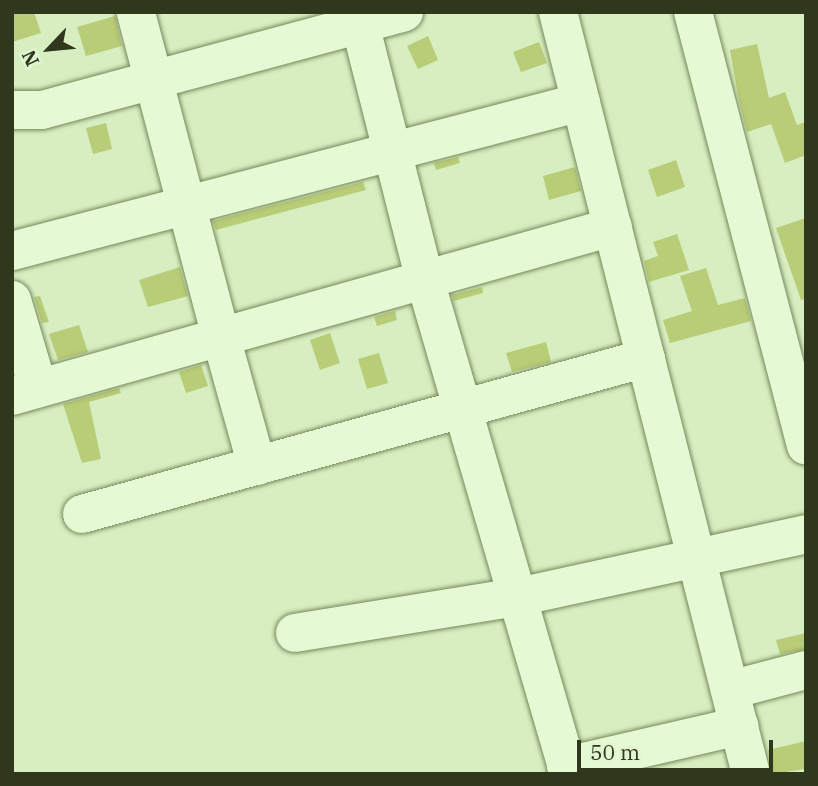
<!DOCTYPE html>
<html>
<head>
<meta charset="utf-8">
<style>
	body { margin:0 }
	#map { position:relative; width:818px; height:786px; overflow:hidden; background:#d7eec1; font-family:"IBM Plex Serif",serif }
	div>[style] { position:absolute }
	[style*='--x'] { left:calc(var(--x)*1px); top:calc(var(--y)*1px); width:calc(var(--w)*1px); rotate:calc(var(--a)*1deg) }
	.building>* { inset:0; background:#b9cc77 }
	.roads { filter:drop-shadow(0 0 2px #778859) drop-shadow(0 0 2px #778859) }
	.minor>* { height:38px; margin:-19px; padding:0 19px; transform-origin:19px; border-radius:19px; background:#e6f9d5 }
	span { translate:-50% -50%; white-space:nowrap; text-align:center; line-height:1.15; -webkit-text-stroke:5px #e2f5d1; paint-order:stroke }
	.frame { position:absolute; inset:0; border:14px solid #2f371d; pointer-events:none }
	.north { position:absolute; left:14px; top:14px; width:70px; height:70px; -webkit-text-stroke:5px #e2f5d1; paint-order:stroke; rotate:244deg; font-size:19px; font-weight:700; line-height:28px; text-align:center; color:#2f371d }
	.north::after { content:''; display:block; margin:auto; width:24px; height:32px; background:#2f371d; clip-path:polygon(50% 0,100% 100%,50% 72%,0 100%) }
	.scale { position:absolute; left:577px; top:740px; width:196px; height:32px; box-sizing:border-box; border:4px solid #2f371d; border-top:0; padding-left:9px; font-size:21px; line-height:24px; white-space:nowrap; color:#2f371d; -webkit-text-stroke:5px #e2f5d1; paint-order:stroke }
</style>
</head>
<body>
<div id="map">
	<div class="building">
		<div style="clip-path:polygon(12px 12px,34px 12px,41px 33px,12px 42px)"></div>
		<div style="clip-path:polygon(115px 16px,122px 46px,86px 56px,77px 27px)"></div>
		<div style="clip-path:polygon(428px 36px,438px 60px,418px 69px,407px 46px)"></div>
		<div style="clip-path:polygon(539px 42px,547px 63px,521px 72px,513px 52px)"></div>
		<div style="clip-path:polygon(757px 44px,769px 98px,785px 92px,797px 125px,806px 122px,806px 155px,785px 163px,771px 124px,747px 132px,739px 101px,730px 50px)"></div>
		<div style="clip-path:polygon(106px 123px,112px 149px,93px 154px,86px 128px)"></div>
		<div style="clip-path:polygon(458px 157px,460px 163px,436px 170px,434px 163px)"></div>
		<div style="clip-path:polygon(676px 160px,685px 187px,657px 197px,648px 170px)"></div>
		<div style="clip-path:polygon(575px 167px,581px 191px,549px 200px,543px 176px)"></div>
		<div style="clip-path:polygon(363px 182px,366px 190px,216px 230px,213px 221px)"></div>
		<div style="clip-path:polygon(806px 218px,806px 299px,801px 300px,776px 228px)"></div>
		<div style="clip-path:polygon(677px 234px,689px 270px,649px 282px,644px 261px,658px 256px,653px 242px)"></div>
		<div style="clip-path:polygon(180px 267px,188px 296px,148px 307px,139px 280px)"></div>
		<div style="clip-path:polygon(706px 268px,718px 305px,745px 298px,751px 321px,670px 343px,663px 320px,692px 311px,680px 276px)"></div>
		<div style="clip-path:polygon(482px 287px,483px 293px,454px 301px,452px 295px)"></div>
		<div style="clip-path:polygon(40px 296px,49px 322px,42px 323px,34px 297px)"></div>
		<div style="clip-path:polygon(395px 311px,397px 320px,377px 326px,374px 317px)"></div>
		<div style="clip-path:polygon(79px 325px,88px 352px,58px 360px,49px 334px)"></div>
		<div style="clip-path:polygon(330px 333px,340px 363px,320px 370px,310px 340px)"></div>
		<div style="clip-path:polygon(546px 342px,551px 362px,512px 372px,506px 353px)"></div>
		<div style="clip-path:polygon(379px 353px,388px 383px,367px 389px,358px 359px)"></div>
		<div style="clip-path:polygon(201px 365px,208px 386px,186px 393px,179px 372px)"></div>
		<div style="clip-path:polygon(119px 388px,121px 393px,89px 402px,101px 459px,82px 463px,63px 404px)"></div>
		<div style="clip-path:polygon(806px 633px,806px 649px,780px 654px,776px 640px)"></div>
		<div style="clip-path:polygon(806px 741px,806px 769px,772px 774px,768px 750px)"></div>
	</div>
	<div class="roads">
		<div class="minor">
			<div style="--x:357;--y:12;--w:276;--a:75.8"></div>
			<div style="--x:425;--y:280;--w:515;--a:73.75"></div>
			<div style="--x:558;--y:12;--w:786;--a:75.79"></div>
			<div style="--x:693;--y:12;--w:448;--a:75.4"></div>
			<div style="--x:12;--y:110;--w:30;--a:0"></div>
			<div style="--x:42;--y:110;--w:375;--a:-15.1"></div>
			<div style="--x:12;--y:251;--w:588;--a:-14.67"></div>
			<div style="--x:12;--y:300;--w:92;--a:73.5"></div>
			<div style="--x:12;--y:396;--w:217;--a:-15.8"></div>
			<div style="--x:221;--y:337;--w:336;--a:-104.7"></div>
			<div style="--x:257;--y:466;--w:134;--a:-105.6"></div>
			<div style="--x:221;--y:337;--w:407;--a:-15.7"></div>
			<div style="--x:82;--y:514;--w:585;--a:-15.46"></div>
			<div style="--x:295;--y:633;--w:226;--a:-9.2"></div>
			<div style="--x:518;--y:597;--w:295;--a:-12.3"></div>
			<div style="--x:730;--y:690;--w:79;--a:-14.7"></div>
			<div style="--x:566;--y:766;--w:178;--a:-13"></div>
		</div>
	</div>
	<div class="frame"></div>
	<div class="north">N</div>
	<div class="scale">50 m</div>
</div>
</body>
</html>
